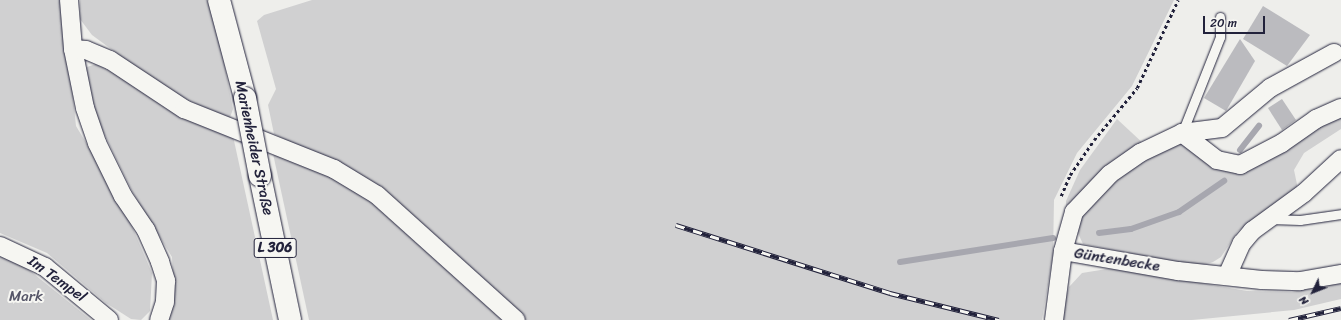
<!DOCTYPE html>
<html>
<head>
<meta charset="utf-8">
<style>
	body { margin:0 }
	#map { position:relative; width:1341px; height:320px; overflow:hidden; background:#eeeeeb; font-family:Sriracha,sans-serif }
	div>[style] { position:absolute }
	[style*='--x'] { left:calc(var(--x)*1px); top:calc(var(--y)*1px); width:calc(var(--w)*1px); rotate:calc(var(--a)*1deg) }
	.green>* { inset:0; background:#d0d0d1 }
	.stream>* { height:6px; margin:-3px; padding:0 3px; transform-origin:3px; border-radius:3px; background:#a7a7af }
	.building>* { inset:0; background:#bbbbbf }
	.path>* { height:2.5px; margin-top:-1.25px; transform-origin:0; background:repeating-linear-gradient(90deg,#22223b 0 3px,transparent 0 6px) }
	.roads { filter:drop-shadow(0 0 1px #22223b) drop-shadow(0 0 1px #22223b) }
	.service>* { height:9px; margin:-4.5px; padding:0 4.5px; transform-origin:4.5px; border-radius:4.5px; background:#f6f6f2 }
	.minor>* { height:18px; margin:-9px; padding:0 9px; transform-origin:9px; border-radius:9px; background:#f6f6f2 }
	.primary>* { height:22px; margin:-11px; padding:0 11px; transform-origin:11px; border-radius:11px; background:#f6f6f2 }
	.rail>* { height:4.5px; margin-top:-2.25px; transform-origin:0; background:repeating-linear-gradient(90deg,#f6f6f2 0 9px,#22223b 0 18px); box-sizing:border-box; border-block:1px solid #22223b }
	.bridges { filter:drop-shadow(0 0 1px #22223b) drop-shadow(0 0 1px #22223b) }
	.primary-bridge>* { height:22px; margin:-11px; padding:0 11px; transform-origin:11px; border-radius:11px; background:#f6f6f2 }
	span { translate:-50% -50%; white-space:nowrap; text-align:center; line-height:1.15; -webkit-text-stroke:4px #f6f6f2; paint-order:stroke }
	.shield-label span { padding:1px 3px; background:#f6f6f2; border:1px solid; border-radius:3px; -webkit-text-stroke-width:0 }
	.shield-label { font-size:14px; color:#22223b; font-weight:700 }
	.street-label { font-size:15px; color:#22223b }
	.park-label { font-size:15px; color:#565668 }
	.north { position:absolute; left:1293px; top:272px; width:40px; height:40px; -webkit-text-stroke:3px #f6f6f2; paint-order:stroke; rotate:227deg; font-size:11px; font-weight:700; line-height:16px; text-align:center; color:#22223b }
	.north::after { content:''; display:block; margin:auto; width:14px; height:18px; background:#22223b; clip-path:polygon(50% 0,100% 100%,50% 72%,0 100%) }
	.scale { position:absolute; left:1203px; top:16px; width:62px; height:18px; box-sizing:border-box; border:2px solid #22223b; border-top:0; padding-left:5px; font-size:12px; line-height:14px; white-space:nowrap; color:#22223b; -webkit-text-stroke:3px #f6f6f2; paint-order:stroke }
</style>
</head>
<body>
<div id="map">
	<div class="green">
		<div style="clip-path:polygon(0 0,63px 0,76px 126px,121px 201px,152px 273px,150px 311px,141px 320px,131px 319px,106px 303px,47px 253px,0 233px)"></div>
		<div style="clip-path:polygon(80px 0,207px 0,218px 32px,233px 109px,229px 120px,164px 88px,92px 35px,80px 19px)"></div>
		<div style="clip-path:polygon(312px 0,1174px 0,1132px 86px,1077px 153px,1054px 200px,1053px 255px,1042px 320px,523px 320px,316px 155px,274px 134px,268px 105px,276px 89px,257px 21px,264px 15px)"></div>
		<div style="clip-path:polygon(96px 64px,233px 136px,273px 320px,167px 320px,174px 296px,172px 257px,132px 191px,96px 117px,84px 74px,87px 67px)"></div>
		<div style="clip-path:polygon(1341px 113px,1341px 129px,1304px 153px,1294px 170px,1298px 189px,1238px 231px,1221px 257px,1213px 262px,1204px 265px,1191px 265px,1083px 244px,1076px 229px,1083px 210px,1116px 178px,1175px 143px,1183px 142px,1225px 169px)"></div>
		<div style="clip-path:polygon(1117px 119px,1145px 145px,1066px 210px,1066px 201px,1080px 170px)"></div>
		<div style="clip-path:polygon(272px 149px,308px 162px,372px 200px,507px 320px,309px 320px)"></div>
		<div style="clip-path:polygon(8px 253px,91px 320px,0 320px,0 254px)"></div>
		<div style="clip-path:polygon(1113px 268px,1247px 291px,1292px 292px,1341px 281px,1341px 299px,1294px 310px,1192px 320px,1059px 320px,1069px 287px,1082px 273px)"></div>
	</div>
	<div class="stream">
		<div style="--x:1240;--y:150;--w:31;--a:-52"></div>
		<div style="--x:1099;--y:233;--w:32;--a:-7"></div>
		<div style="--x:1131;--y:229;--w:51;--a:-19.5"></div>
		<div style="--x:1179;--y:212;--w:55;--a:-34.6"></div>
		<div style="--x:900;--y:262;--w:155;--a:-8.9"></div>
	</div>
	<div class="building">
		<div style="clip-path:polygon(1263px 6px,1310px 35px,1287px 66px,1243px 39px)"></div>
		<div style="clip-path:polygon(1240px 39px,1255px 61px,1226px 111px,1204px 98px)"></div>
		<div style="clip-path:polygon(1282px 99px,1296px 120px,1282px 130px,1268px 108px)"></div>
	</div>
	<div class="path">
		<div style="--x:1061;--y:196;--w:23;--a:-67"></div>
		<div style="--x:1070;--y:175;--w:42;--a:-55.6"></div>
		<div style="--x:1094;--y:140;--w:67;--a:-50.4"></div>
		<div style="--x:1137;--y:88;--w:97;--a:-65"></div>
	</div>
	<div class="roads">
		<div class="service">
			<div style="--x:1182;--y:133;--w:103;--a:-68.4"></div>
			<div style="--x:1220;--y:37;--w:20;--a:-90"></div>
			<div style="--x:1270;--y:219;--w:30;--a:2"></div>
			<div style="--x:1300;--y:220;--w:41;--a:-8.3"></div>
		</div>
		<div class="minor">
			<div style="--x:69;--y:0;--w:49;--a:85.3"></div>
			<div style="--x:73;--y:49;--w:60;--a:78.5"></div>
			<div style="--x:85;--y:108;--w:37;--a:71"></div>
			<div style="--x:97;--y:143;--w:59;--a:63.9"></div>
			<div style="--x:123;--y:196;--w:41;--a:55.9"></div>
			<div style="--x:146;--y:230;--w:35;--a:66"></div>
			<div style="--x:160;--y:262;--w:20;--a:72"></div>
			<div style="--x:166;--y:281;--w:21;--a:93"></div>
			<div style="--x:165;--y:302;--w:19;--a:108"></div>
			<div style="--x:73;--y:49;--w:13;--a:4"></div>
			<div style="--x:86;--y:50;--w:26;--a:23"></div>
			<div style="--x:110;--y:60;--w:89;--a:33.5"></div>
			<div style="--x:184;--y:109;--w:162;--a:21.8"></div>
			<div style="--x:334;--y:169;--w:50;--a:31.2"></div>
			<div style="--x:377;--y:195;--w:187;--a:42"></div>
			<div style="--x:1182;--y:133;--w:44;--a:37.6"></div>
			<div style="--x:1217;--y:160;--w:24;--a:12"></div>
			<div style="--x:1240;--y:165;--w:47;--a:-27.6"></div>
			<div style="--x:1282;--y:143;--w:42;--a:-35.2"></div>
			<div style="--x:1316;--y:119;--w:27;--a:-24"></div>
			<div style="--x:0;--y:246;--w:50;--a:25"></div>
			<div style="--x:45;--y:267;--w:83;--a:39.6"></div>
			<div style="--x:1063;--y:251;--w:117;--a:9.9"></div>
			<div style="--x:1178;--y:271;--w:84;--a:6.1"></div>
			<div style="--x:1262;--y:280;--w:38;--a:2"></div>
			<div style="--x:1300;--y:281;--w:42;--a:-9.7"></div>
			<div style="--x:1227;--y:276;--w:36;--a:-66"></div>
			<div style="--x:1242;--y:243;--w:16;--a:-50"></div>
			<div style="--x:1252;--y:231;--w:64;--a:-36.2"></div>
			<div style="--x:1304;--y:193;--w:50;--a:-42.6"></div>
			<div style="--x:1054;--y:320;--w:70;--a:-82.6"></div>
			<div style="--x:1063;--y:251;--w:41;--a:-74.2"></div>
			<div style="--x:1074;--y:212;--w:52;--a:-46.5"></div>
			<div style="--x:1110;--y:174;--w:37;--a:-35"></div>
			<div style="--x:1140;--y:153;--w:47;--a:-25.5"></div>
			<div style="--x:1182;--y:133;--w:40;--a:-7.1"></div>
			<div style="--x:1222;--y:128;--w:62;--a:-39.8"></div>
			<div style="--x:1270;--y:88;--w:73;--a:-28.7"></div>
		</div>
		<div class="primary">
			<div style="--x:219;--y:0;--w:101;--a:75.1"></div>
			<div style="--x:260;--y:176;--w:147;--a:78.2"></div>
		</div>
	</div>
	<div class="rail">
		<div style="--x:676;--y:225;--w:225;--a:17.6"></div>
		<div style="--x:890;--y:293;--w:112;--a:13.9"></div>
		<div style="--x:1289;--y:320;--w:53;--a:-13"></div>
	</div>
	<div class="bridges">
		<div class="primary-bridge">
			<div style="--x:245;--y:98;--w:79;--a:79.1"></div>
		</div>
	</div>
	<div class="shield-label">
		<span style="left:275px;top:248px">L 306</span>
	</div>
	<div class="street-label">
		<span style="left:254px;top:148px;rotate:78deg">Marienheider Straße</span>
		<span style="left:1117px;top:260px;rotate:9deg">Güntenbecke</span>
		<span style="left:57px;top:279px;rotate:36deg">Im Tempel</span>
	</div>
	<div class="park-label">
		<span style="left:26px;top:297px">Mark</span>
	</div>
	<div class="north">N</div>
	<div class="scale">20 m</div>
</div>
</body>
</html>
